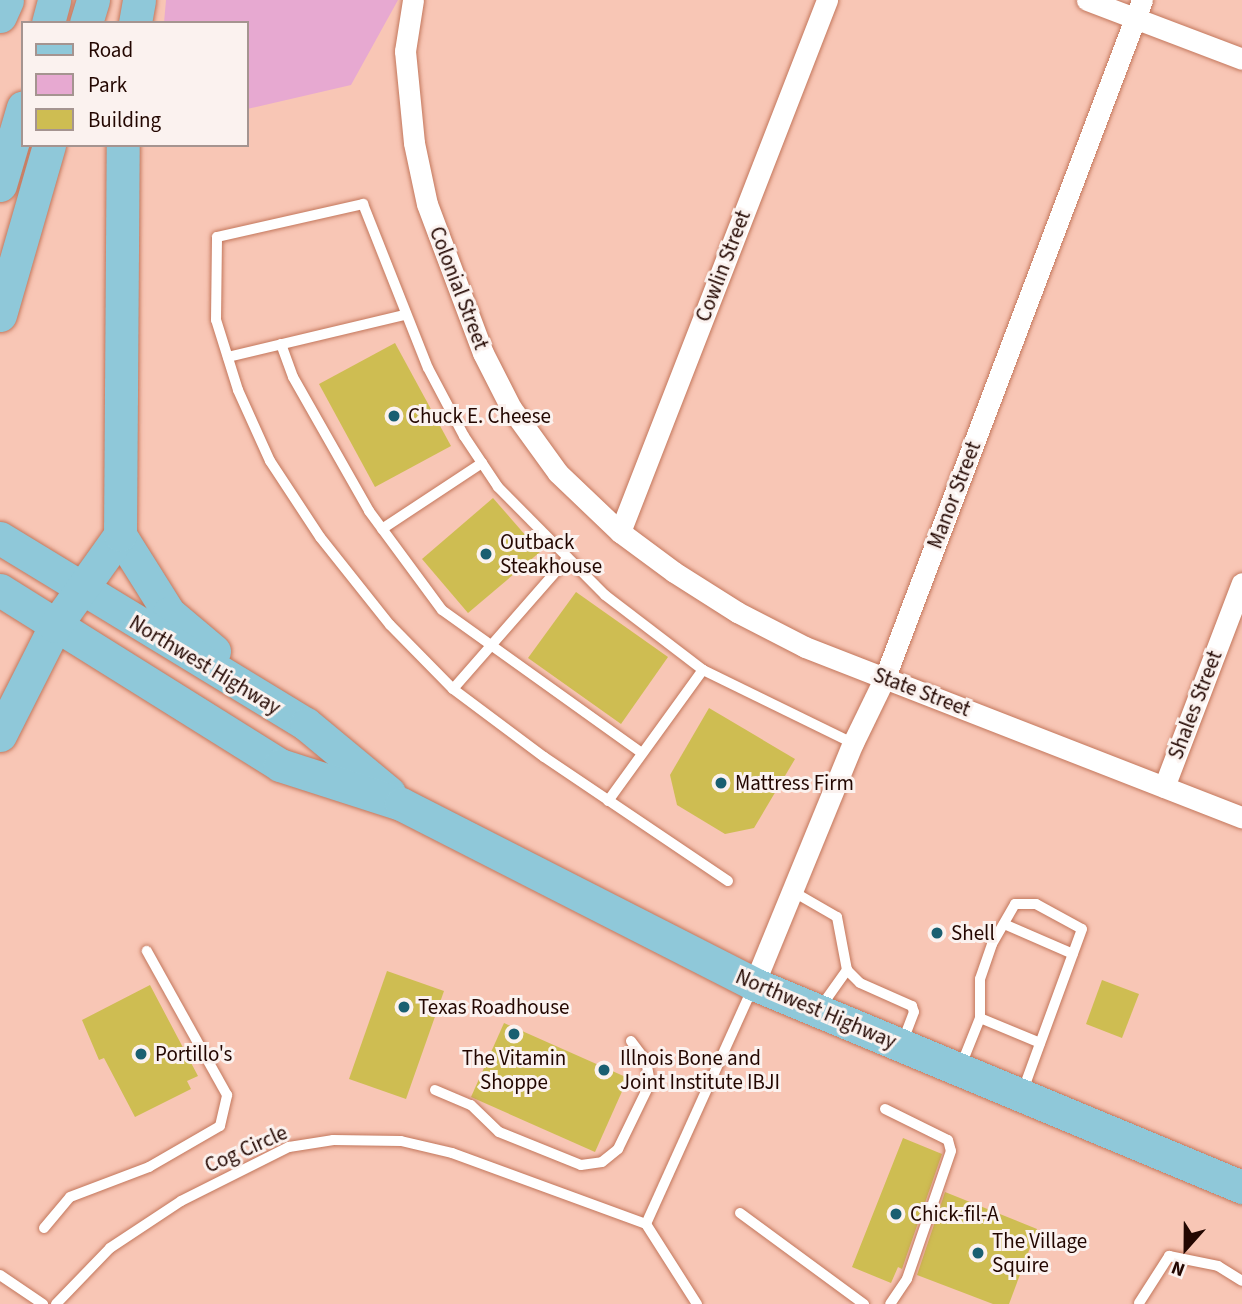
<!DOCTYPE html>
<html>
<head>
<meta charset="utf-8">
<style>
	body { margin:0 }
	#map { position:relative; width:1242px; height:1304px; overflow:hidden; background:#f8c6b5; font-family:"Source Sans 3",sans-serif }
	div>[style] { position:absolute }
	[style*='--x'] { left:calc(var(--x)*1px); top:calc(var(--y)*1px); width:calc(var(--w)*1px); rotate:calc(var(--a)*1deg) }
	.green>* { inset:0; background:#e7a9d1 }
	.building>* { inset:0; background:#cebd52 }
	.roads { filter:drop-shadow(0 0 2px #c3775c) drop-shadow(0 0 2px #c3775c) }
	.service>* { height:10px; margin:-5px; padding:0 5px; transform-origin:5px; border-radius:5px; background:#fff }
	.minor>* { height:21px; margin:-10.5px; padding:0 10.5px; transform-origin:10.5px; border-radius:10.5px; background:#fff }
	.primary>* { height:33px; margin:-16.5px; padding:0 16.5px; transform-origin:16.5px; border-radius:16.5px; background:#8fc8d9 }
	.dots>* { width:19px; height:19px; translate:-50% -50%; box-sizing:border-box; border:4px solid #fbf2ef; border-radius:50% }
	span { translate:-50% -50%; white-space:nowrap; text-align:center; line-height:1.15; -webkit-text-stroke:6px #fbf2ef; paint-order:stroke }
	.street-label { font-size:21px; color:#230701 }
	.poi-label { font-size:21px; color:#230701 }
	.left { translate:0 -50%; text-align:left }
	.legend { position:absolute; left:21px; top:21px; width:228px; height:126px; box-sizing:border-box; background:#fbf2ef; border:2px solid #a59490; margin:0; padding:9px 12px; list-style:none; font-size:21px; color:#230701 }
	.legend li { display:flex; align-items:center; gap:14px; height:35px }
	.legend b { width:35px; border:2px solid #a59490 }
	.north { position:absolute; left:1151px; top:1213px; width:70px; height:70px; -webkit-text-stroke:5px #fbf2ef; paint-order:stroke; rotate:201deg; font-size:19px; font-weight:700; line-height:28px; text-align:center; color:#230701 }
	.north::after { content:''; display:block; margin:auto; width:24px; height:32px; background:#230701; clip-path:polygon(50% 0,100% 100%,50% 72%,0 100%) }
</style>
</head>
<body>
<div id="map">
	<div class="green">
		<div style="clip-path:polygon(166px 0,398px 0,351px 85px,247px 109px,247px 23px,164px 23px)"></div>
	</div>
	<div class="building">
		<div style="clip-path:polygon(395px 343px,451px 446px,375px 487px,319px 384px)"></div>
		<div style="clip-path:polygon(493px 498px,540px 552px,468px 613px,422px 559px)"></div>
		<div style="clip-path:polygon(576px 592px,668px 657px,621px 724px,528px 658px)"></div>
		<div style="clip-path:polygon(709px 708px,795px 759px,754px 828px,725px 834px,677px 805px,670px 775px)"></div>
		<div style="clip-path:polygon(387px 971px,444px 991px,406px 1099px,349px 1079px)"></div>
		<div style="clip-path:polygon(1102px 980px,1139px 994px,1122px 1038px,1086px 1024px)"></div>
		<div style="clip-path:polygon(150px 985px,198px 1076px,187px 1081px,191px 1089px,135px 1117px,104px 1058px,99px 1060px,82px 1020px)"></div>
		<div style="clip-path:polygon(504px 1023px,628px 1078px,595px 1152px,471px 1097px)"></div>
		<div style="clip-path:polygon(903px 1138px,942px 1154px,902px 1269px,898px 1267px,891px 1283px,852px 1267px)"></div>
		<div style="clip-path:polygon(945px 1192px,1037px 1229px,1009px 1304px,993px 1304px,917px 1275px)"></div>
	</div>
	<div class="roads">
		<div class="service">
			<div style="--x:281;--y:344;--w:35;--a:70"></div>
			<div style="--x:293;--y:377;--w:154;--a:60.4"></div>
			<div style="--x:369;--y:511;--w:123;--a:53.6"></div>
			<div style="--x:442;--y:610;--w:244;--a:35.6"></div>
			<div style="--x:228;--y:357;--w:181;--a:-13.4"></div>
			<div style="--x:382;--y:529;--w:120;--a:-33.4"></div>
			<div style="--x:453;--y:689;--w:173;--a:-48.8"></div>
			<div style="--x:608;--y:801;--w:162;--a:-54.1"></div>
			<div style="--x:728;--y:881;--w:222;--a:-146"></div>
			<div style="--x:544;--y:757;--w:114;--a:-143.2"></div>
			<div style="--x:453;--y:689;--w:90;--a:-134.5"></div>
			<div style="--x:390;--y:625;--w:112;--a:-128.5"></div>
			<div style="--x:320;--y:537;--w:91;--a:-123.3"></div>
			<div style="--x:270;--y:461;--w:78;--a:-114.3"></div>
			<div style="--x:238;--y:390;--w:73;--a:-107.4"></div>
			<div style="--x:216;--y:320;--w:83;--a:-89.3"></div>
			<div style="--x:217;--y:237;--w:150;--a:-12.7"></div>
			<div style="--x:363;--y:204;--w:176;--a:68.4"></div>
			<div style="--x:428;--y:368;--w:77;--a:62.1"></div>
			<div style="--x:464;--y:436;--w:61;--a:56.3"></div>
			<div style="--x:498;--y:487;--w:152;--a:45.3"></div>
			<div style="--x:605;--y:595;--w:123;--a:37.4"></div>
			<div style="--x:703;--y:670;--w:167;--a:26"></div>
			<div style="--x:792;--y:891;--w:52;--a:30"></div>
			<div style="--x:837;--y:917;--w:54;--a:79.3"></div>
			<div style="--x:847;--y:970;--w:18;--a:45"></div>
			<div style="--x:860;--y:983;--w:57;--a:23.9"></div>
			<div style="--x:912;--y:1006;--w:6;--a:72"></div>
			<div style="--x:914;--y:1012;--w:33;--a:111"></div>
			<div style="--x:1004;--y:924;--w:75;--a:23.5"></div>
			<div style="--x:820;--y:1008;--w:47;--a:-54.6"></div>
			<div style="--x:980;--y:1018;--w:65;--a:22.6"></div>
			<div style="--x:960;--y:1068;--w:54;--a:-68.2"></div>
			<div style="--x:980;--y:1018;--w:39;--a:-90"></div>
			<div style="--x:980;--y:979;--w:37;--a:-71"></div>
			<div style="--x:992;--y:944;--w:46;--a:-60.1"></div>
			<div style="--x:1015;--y:904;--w:21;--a:0"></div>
			<div style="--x:1036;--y:904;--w:52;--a:28.5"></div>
			<div style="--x:1082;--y:929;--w:171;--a:110.1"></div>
			<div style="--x:435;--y:1090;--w:39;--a:23"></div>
			<div style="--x:471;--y:1105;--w:39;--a:44"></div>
			<div style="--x:499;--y:1132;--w:88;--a:21.9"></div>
			<div style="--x:581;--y:1165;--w:21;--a:-8"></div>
			<div style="--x:602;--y:1162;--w:21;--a:-39"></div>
			<div style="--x:618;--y:1149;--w:73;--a:-64.1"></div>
			<div style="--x:650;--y:1083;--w:22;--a:-100"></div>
			<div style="--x:646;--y:1061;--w:25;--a:-127"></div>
			<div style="--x:885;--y:1109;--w:70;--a:26.2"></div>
			<div style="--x:948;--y:1140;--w:11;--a:75"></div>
			<div style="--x:951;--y:1151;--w:135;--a:109"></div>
			<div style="--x:907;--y:1279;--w:30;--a:124"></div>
			<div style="--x:740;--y:1213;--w:154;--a:36.3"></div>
			<div style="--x:646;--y:1224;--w:95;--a:57.5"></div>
			<div style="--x:44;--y:1228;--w:40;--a:-50"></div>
			<div style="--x:70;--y:1197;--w:85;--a:-20.8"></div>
			<div style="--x:149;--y:1167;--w:82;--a:-30"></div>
			<div style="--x:220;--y:1126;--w:32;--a:-77"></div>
			<div style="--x:227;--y:1095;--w:165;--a:-119.1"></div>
			<div style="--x:0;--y:1275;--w:52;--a:34"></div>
			<div style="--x:1139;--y:1303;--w:56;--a:-57.4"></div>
			<div style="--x:1169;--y:1256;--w:50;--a:11.5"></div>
			<div style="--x:1218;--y:1266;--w:28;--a:32"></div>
			<div style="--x:56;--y:1304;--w:78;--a:-46"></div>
			<div style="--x:110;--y:1248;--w:85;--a:-33.5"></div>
			<div style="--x:181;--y:1201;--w:121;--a:-26.6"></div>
			<div style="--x:289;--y:1147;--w:45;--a:-9"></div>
			<div style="--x:333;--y:1140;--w:68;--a:0.8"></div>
			<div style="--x:401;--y:1141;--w:52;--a:13.2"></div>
			<div style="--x:452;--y:1153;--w:207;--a:20.1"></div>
			<div style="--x:646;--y:1224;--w:260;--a:-65.7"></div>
		</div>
		<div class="minor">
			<div style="--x:413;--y:0;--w:52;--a:98.9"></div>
			<div style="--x:405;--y:51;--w:92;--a:84.4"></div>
			<div style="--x:414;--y:143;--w:62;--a:78"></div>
			<div style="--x:427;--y:204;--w:159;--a:69.4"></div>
			<div style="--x:483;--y:353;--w:62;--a:63"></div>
			<div style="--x:511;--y:408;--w:80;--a:54.1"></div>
			<div style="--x:558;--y:473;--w:86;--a:43.6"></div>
			<div style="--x:620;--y:532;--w:67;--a:36.5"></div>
			<div style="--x:674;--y:572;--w:75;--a:32.4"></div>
			<div style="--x:737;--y:612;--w:76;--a:27.2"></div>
			<div style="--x:805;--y:647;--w:469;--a:21.3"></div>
			<div style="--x:1087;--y:0;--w:166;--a:20.8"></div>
			<div style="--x:620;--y:532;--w:571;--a:-68.74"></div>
			<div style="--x:1164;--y:787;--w:218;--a:-69.1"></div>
			<div style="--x:754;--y:984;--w:261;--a:-67.7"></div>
			<div style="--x:853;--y:743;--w:73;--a:-64.1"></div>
			<div style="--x:885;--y:677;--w:724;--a:-69.21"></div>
		</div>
		<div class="primary">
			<div style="--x:0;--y:16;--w:17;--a:-66"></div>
			<div style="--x:48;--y:23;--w:24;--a:-75"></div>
			<div style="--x:86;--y:23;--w:24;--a:-73"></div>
			<div style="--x:135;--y:23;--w:23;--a:-80"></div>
			<div style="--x:0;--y:185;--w:81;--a:-73.6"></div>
			<div style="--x:0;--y:315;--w:177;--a:-73.9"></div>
			<div style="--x:120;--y:535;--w:92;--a:57.9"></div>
			<div style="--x:169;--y:613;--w:59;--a:40.2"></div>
			<div style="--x:0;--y:538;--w:358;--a:31.3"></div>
			<div style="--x:306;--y:724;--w:108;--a:39.7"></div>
			<div style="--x:0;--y:590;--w:330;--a:32"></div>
			<div style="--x:280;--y:765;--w:127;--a:17.9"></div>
			<div style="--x:401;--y:804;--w:396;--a:27"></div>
			<div style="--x:754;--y:984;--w:529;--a:22.59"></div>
			<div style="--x:0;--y:735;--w:122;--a:-63.2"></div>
			<div style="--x:55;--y:626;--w:112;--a:-54.5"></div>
			<div style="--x:120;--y:535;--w:390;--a:-89.6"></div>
		</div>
	</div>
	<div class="dots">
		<div style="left:394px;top:416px;background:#1a5f71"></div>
		<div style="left:486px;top:554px;background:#1a5f71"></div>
		<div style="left:721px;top:783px;background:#1a5f71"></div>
		<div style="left:937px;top:933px;background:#1a5f71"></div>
		<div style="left:404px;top:1007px;background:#1a5f71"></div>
		<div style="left:514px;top:1034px;background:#1a5f71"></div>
		<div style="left:141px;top:1054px;background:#1a5f71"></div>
		<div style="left:604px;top:1070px;background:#1a5f71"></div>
		<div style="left:896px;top:1214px;background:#1a5f71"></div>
		<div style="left:978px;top:1253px;background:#1a5f71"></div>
	</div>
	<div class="street-label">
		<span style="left:723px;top:266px;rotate:-69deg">Cowlin Street</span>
		<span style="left:459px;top:288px;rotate:69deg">Colonial Street</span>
		<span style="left:954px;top:495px;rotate:-69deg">Manor Street</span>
		<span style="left:205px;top:665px;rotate:31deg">Northwest Highway</span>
		<span style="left:922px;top:692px;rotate:21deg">State Street</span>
		<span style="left:1195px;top:705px;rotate:-69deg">Shales Street</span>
		<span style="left:816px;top:1009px;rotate:23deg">Northwest Highway</span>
		<span style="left:246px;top:1149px;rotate:-24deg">Cog Circle</span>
	</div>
	<div class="poi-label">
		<span class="left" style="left:408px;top:416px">Chuck E. Cheese</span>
		<span class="left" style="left:500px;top:554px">Outback<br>Steakhouse</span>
		<span class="left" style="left:735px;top:783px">Mattress Firm</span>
		<span class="left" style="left:951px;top:933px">Shell</span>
		<span class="left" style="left:418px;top:1007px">Texas Roadhouse</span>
		<span class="left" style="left:155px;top:1054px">Portillo's</span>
		<span style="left:514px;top:1070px">The Vitamin<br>Shoppe</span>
		<span class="left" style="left:620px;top:1070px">Illnois Bone and<br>Joint Institute IBJI</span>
		<span class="left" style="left:910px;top:1214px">Chick-fil-A</span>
		<span class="left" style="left:992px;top:1253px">The Village<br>Squire</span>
	</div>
	<ul class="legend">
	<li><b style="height:9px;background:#8fc8d9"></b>Road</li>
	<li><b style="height:19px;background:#e7a9d1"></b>Park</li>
	<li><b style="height:19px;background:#cebd52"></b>Building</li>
	</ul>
	<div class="north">N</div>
</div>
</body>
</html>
